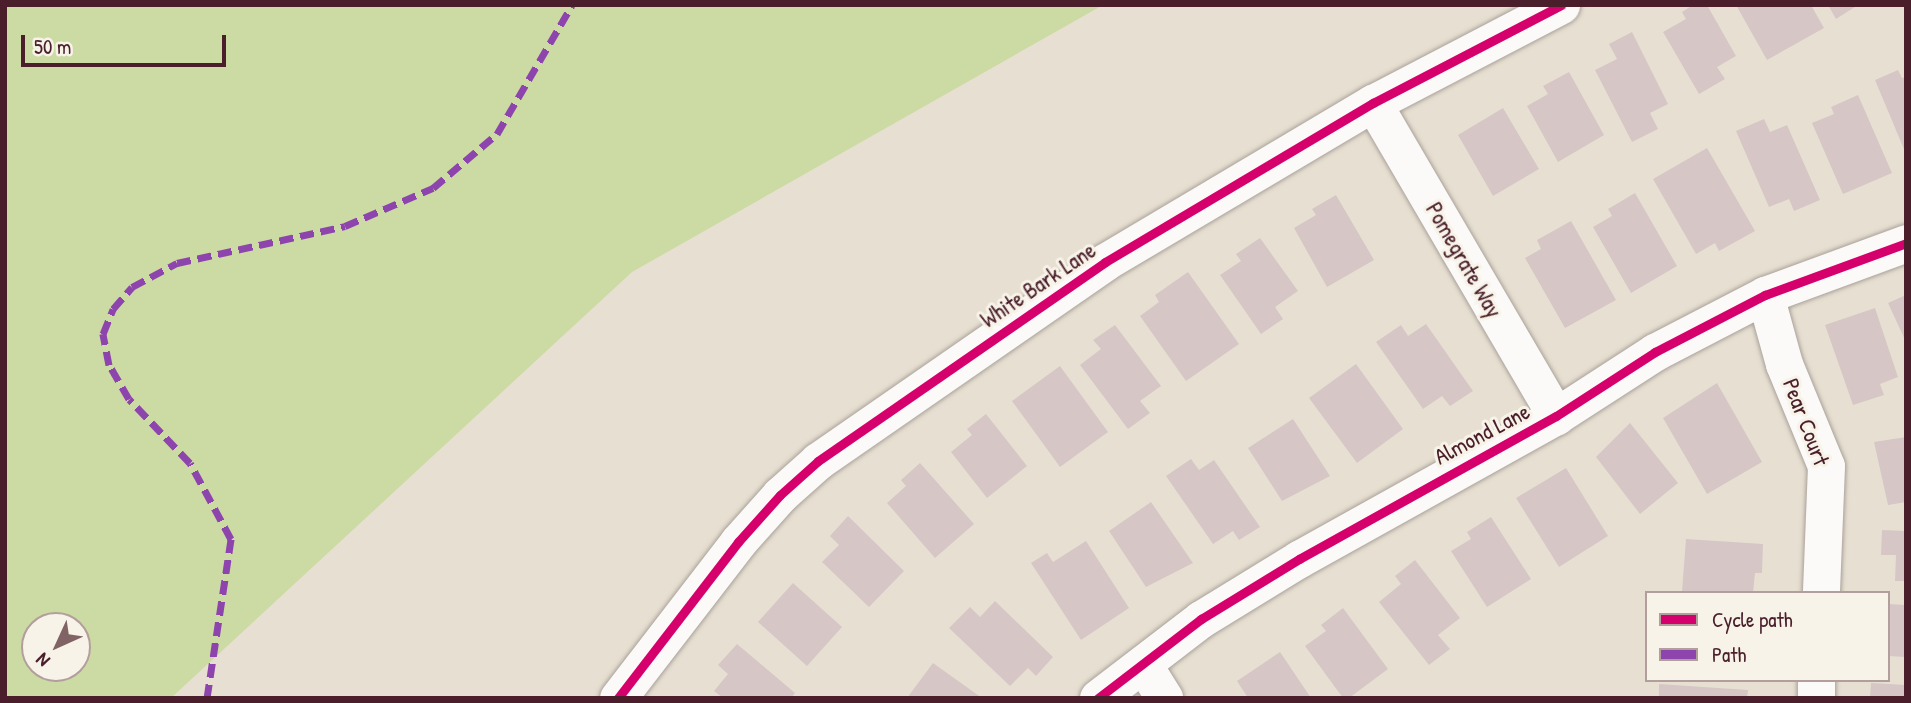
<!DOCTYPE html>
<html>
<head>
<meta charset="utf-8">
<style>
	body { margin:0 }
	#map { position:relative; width:1911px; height:703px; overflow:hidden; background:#e7e0d2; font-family:"Patrick Hand",sans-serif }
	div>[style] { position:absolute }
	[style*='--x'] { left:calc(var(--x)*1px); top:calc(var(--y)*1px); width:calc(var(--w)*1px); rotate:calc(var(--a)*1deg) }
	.green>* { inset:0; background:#ccdaa3 }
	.building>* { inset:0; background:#d6c6c6 }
	.roads { filter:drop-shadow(0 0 2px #aaa19a) drop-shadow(0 0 2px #aaa19a) }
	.minor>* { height:37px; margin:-18.5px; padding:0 18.5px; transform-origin:18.5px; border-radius:18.5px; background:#fbfaf8 }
	.quiet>* { height:7px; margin-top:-3.5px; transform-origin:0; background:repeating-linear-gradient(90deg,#8e44ad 0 14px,transparent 0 21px) }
	.cycleway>* { height:9px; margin:-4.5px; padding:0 4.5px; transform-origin:4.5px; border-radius:4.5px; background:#d6006c }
	span { translate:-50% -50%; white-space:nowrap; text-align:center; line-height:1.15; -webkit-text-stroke:6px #f7f3e8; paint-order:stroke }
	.street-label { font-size:23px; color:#4a1f2b }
	.frame { position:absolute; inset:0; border:7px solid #4a1f2b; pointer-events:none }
	.legend { position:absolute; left:1645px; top:591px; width:245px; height:91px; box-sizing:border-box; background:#f7f3e8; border:2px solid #b29e9c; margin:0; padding:9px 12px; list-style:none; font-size:21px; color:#4a1f2b }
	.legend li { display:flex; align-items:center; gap:14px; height:35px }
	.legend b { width:35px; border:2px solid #b29e9c }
	.north { position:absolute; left:21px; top:612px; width:70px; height:70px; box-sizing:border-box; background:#f7f3e8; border:2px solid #b29e9c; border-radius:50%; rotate:225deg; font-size:19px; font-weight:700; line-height:28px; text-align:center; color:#4a1f2b }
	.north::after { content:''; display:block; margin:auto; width:24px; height:32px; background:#816365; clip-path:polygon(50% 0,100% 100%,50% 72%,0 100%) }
	.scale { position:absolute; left:21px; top:35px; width:205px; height:32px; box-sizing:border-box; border:4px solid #4a1f2b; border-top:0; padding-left:9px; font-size:21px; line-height:24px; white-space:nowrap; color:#4a1f2b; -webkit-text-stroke:5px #f7f3e8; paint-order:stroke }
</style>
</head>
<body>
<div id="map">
	<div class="green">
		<div style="clip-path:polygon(evenodd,5px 5px,1103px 5px,632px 272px,171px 698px,5px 698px,5px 5px,35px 626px,77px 626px,77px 668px,35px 668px,35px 626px)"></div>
	</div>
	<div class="building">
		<div style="clip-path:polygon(1693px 5px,1707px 5px,1736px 56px,1717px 67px,1725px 79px,1699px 94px,1663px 32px,1686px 19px,1682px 12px)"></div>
		<div style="clip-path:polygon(1736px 5px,1811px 5px,1824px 28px,1767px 60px)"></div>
		<div style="clip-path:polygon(1828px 5px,1858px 5px,1836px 19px)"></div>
		<div style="clip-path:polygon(1632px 32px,1668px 104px,1650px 113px,1658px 129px,1632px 142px,1595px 70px,1617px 59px,1609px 44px)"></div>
		<div style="clip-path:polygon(1898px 70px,1902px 78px,1906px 77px,1906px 154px,1875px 80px)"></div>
		<div style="clip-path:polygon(1569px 72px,1604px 135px,1558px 162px,1527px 106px,1548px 94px,1543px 86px)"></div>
		<div style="clip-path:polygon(1858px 95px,1892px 173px,1843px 194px,1812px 123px,1834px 114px,1831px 107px)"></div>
		<div style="clip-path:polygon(1503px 108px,1539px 169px,1493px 196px,1458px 135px)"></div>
		<div style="clip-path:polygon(1764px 119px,1770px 132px,1787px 125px,1820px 200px,1794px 211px,1789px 199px,1769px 207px,1736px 131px)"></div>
		<div style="clip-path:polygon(1707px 148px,1755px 231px,1719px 251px,1715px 243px,1696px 254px,1653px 179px)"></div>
		<div style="clip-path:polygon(1635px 193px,1677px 266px,1631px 293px,1593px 227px,1612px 216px,1608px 209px)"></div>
		<div style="clip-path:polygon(1336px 195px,1374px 260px,1327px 287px,1294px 228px,1316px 215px,1312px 209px)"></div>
		<div style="clip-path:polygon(1571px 221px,1616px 300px,1565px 328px,1525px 258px,1541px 249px,1537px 240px)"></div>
		<div style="clip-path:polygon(1260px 238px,1298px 291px,1275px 307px,1283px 319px,1261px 334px,1220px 275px,1241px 261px,1236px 254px)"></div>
		<div style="clip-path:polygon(1188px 272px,1239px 344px,1186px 381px,1140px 316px,1159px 302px,1155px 295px)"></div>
		<div style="clip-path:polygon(1906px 295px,1906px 342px,1888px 303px)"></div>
		<div style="clip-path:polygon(1875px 308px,1898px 377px,1880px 384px,1884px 395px,1853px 405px,1825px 325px)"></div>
		<div style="clip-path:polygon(1426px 324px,1473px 391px,1450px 406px,1442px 396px,1423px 409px,1376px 342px,1401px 325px,1408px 336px)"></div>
		<div style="clip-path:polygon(1115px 325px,1161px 386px,1140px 401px,1150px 413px,1128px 429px,1080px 365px,1101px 349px,1093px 340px)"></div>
		<div style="clip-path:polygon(1356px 364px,1403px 429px,1357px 463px,1309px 398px)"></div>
		<div style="clip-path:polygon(1060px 366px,1108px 432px,1060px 467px,1012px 401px)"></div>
		<div style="clip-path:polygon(1717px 383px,1762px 462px,1707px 494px,1663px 418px)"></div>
		<div style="clip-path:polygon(986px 414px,1027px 466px,987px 498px,951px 452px,972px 435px,967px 429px)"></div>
		<div style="clip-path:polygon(1293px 419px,1330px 476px,1282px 501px,1248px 448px)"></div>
		<div style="clip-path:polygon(1630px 423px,1678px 483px,1640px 514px,1596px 457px)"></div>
		<div style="clip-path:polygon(1906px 437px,1906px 502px,1888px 505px,1874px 442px)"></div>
		<div style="clip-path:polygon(1191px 459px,1199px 470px,1214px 460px,1260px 527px,1239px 540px,1233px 531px,1213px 544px,1166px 476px)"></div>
		<div style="clip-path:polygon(920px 463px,974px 524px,935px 558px,887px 503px,906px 486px,901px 480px)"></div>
		<div style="clip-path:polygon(1566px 468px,1608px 536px,1559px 567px,1516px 498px)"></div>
		<div style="clip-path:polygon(1151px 502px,1193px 563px,1146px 587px,1109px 531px)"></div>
		<div style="clip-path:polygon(848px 516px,904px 571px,869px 607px,822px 562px,839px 545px,830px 536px)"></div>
		<div style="clip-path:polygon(1491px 517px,1531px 579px,1487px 607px,1451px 551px,1471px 539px,1467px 532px)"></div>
		<div style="clip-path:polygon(1882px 530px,1906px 531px,1906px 581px,1895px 581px,1896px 555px,1881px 555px)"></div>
		<div style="clip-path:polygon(1686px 539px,1763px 544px,1762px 573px,1755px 573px,1753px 593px,1682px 592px)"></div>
		<div style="clip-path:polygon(1086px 541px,1129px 608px,1081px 640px,1031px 563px,1047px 553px,1053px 562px)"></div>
		<div style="clip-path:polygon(1415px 560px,1460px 618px,1438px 635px,1450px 649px,1429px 665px,1379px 602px,1401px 584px,1395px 576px)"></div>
		<div style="clip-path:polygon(793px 583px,842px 627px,807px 666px,758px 622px)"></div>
		<div style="clip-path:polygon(995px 601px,1053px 657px,1036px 676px,1028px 668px,1010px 686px,949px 628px,970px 607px,980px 617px)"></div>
		<div style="clip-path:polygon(1888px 604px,1906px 605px,1906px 657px,1888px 656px)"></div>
		<div style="clip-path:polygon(1343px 608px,1388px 669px,1349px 698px,1343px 698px,1305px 646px,1326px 631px,1321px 625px)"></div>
		<div style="clip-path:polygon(737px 644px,795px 693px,791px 698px,723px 698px,714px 691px,728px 674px,718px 665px)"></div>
		<div style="clip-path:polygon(1280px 652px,1311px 698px,1248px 698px,1237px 681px)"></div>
		<div style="clip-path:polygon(933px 663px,982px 698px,907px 698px)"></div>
		<div style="clip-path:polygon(1871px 683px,1906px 685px,1906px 698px,1870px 698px)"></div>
		<div style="clip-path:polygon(1659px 684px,1748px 690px,1747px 698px,1659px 698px)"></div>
	</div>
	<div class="roads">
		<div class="minor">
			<div style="--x:1373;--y:103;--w:363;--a:59.7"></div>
			<div style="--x:1765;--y:295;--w:72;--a:74.6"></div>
			<div style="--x:1784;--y:364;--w:110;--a:67.6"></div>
			<div style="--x:1826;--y:466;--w:127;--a:92.3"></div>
			<div style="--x:1143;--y:664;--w:40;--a:58"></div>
			<div style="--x:618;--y:698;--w:197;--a:-52.4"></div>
			<div style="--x:738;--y:542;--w:63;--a:-48.2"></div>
			<div style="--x:780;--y:495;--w:51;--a:-41.8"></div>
			<div style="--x:818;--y:461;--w:349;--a:-34.7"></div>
			<div style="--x:1105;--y:262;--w:312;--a:-30.7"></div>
			<div style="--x:1373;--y:103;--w:212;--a:-27.5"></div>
			<div style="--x:1098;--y:698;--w:130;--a:-37.5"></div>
			<div style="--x:1201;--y:619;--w:115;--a:-31.5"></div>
			<div style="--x:1299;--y:559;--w:294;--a:-29.1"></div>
			<div style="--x:1556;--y:416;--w:118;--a:-32.9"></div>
			<div style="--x:1655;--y:352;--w:124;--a:-27.4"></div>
			<div style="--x:1765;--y:295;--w:150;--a:-20.2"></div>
			<div style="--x:1816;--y:698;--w:18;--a:-90"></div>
		</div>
	</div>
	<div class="quiet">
		<div style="--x:207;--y:698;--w:161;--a:-81.4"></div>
		<div style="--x:231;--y:539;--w:86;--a:-118.3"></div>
		<div style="--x:190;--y:463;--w:88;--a:-133.6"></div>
		<div style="--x:129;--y:399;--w:39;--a:-120"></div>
		<div style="--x:109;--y:365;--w:32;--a:-101"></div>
		<div style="--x:103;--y:334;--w:27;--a:-68"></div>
		<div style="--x:113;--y:309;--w:29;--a:-49"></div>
		<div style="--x:132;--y:287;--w:51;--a:-28.1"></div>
		<div style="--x:177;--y:263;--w:172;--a:-12.4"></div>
		<div style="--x:345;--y:226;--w:96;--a:-23.4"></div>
		<div style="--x:433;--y:188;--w:84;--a:-40.2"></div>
		<div style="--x:497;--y:134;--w:149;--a:-59.8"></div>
	</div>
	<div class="cycleway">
		<div style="--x:618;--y:698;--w:197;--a:-52.4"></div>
		<div style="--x:738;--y:542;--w:63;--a:-48.2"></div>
		<div style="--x:780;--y:495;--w:51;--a:-41.8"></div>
		<div style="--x:818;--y:461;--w:349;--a:-34.7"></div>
		<div style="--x:1105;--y:262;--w:312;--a:-30.7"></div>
		<div style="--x:1373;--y:103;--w:212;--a:-27.5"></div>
		<div style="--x:1098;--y:698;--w:130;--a:-37.5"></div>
		<div style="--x:1201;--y:619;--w:115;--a:-31.5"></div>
		<div style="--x:1299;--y:559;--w:294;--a:-29.1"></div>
		<div style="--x:1556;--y:416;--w:118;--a:-32.9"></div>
		<div style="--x:1655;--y:352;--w:124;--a:-27.4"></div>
		<div style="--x:1765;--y:295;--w:150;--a:-20.2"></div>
	</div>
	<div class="street-label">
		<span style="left:1464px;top:260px;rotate:60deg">Pomegrate Way</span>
		<span style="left:1038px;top:285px;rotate:-34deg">White Bark Lane</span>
		<span style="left:1806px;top:422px;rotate:69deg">Pear Court</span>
		<span style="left:1482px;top:434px;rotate:-28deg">Almond Lane</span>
	</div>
	<div class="frame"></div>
	<ul class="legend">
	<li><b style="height:9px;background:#d6006c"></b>Cycle path</li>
	<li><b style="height:9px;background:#8e44ad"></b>Path</li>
	</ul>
	<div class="north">N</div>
	<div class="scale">50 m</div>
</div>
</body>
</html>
